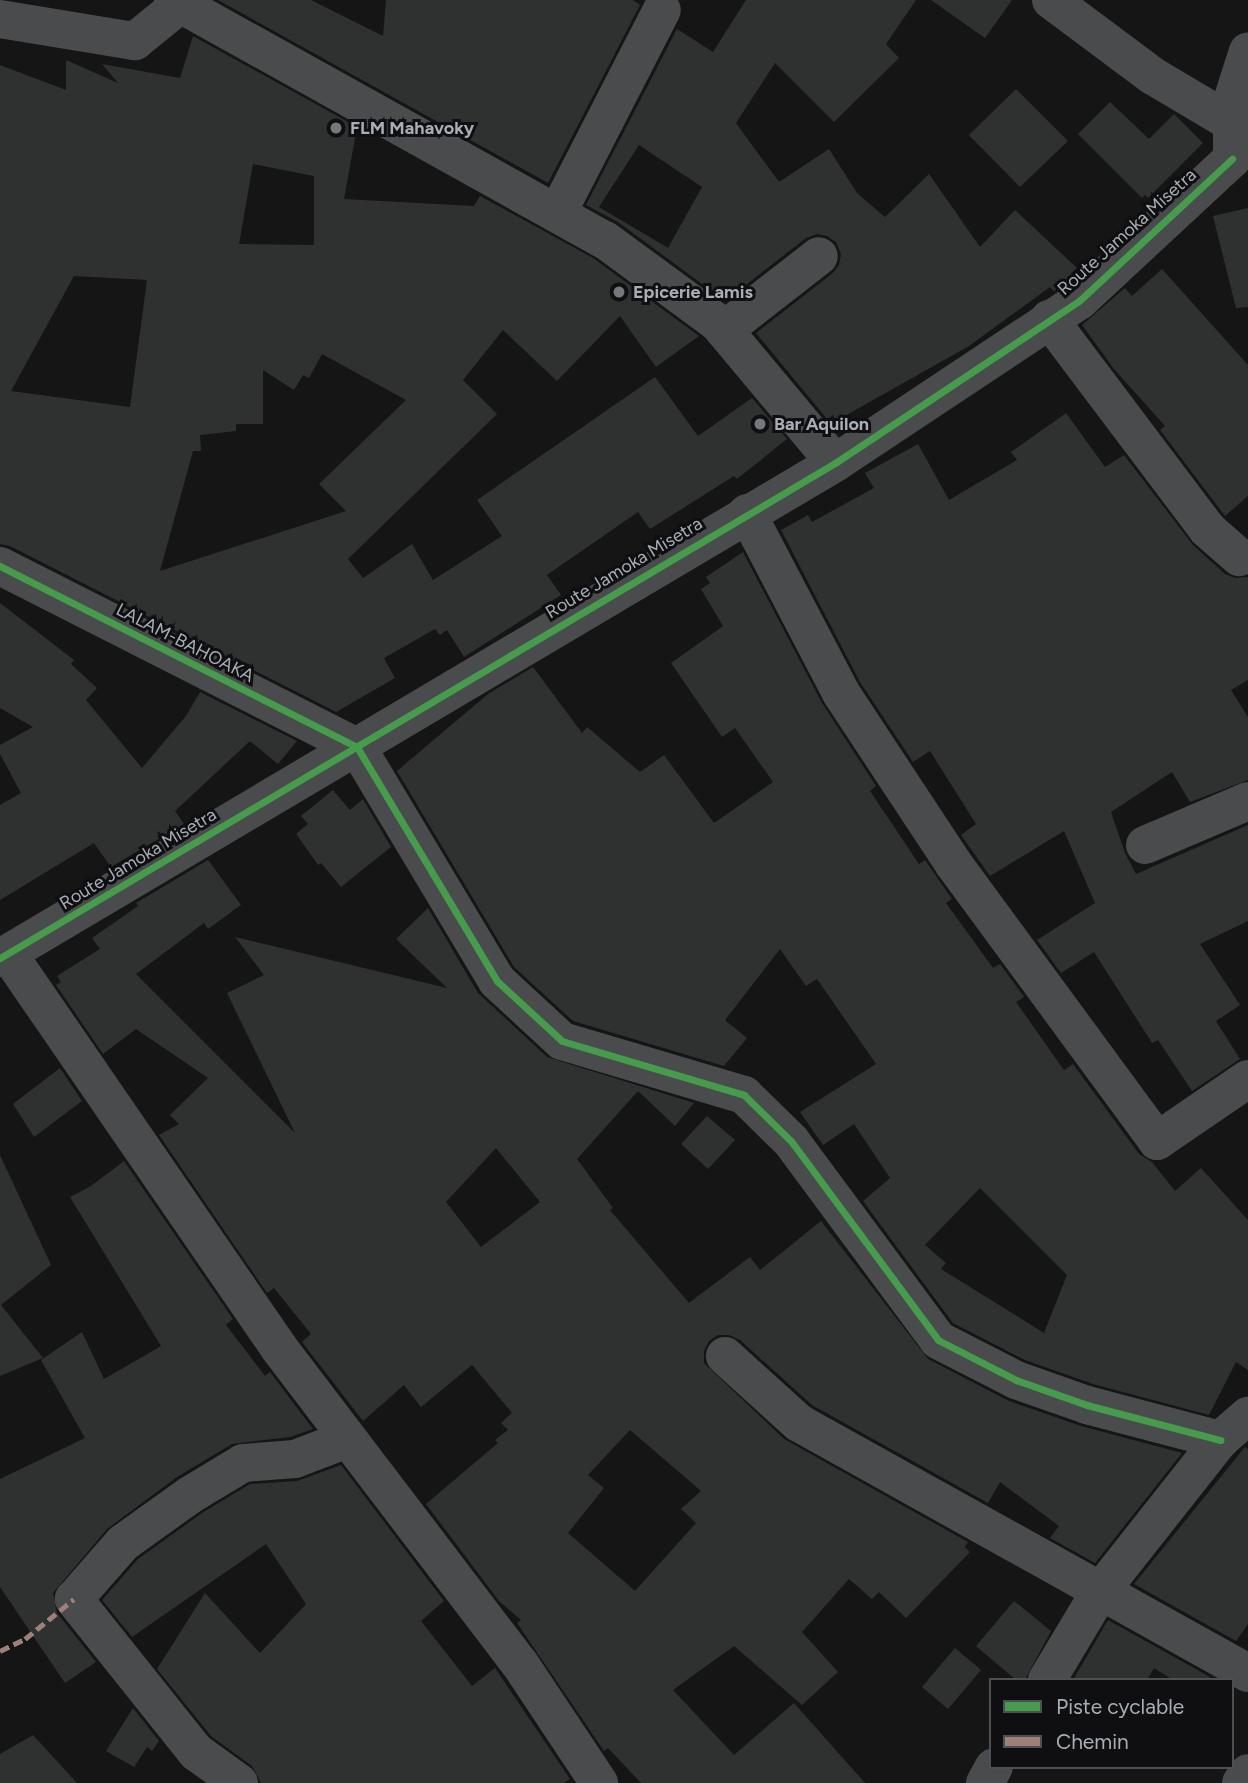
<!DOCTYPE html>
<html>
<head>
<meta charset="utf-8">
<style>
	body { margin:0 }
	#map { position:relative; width:1248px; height:1783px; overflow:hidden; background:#151515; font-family:Figtree,sans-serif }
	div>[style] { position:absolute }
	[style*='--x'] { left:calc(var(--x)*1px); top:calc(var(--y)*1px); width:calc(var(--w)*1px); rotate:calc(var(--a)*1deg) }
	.building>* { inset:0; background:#2f3030 }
	.minor>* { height:38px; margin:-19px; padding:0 19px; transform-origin:19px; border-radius:19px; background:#494b4d }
	.tertiary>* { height:38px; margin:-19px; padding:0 19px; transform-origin:19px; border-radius:19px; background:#494b4d }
	.quiet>* { height:5px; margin-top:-2.5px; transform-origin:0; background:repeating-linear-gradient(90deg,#9e8076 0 10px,transparent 0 15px) }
	.cycleway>* { height:7px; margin:-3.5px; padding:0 3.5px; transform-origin:3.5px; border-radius:3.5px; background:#469c4c }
	.dots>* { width:19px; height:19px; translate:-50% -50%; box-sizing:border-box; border:4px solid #0f0f11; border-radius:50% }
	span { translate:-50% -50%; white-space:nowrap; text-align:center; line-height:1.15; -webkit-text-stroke:6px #0f0f11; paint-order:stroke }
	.poi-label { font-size:18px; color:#a7aeb5; font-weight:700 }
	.left { translate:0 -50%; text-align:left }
	.street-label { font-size:18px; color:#a7aeb5 }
	.legend { position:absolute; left:989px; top:1678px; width:245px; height:91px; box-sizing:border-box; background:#0f0f11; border:2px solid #4c4f53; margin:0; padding:9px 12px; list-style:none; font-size:21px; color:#a7aeb5 }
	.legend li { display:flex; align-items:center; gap:14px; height:35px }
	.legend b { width:35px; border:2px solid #4c4f53 }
</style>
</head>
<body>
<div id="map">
	<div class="building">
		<div style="clip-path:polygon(218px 0,311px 0,383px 36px,386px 0,633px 0,640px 5px,548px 183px)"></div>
		<div style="clip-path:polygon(evenodd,746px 0,916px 0,886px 44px,899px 58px,834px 122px,775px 63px,736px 123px,779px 182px,829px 149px,857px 193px,885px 217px,929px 174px,980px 247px,1015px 210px,1077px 268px,1070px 274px,1078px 272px,1054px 291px,1050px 287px,969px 346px,836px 421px,833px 415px,827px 419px,756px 333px,833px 273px,839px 265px,841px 254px,836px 242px,827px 236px,817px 234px,806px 238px,725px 301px,618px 222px,586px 205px,677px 29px,713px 52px,746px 0,639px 145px,702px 187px,668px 248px,599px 207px,639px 145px)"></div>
		<div style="clip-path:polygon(931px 0,1012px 0,985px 38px)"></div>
		<div style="clip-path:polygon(evenodd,193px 36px,357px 127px,344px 199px,474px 206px,480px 196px,593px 258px,699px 336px,656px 367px,620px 316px,557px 381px,503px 330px,463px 380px,497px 414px,348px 559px,363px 578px,412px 544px,433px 580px,502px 536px,477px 500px,655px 377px,698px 436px,752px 398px,787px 439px,737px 479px,734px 476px,650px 529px,638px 512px,547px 575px,561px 595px,464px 657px,447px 630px,440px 635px,435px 629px,384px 658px,395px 678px,336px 712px,10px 546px,0 544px,0 65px,66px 90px,66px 60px,118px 83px,102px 64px,180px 78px,193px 36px,253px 164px,314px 176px,314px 245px,239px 244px,253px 164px,193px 36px,74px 276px,147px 280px,130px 407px,11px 391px,74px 276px,193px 36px,322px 354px,406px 400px,319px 484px,346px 511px,160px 571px,193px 451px,201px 451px,200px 435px,236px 431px,236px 424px,263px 424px,263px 370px,294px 390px,303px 375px,309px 378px,322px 354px)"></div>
		<div style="clip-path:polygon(1016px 89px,1068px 141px,1020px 187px,969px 135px)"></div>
		<div style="clip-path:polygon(1110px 102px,1149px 139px,1174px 114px,1203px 143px,1148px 198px,1145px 195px,1142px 198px,1078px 134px)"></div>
		<div style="clip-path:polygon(1248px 208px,1248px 307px,1236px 308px,1213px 216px)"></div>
		<div style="clip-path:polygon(1162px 269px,1248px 365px,1248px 496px,1225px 516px,1160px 430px,1165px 426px,1114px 369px,1082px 325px,1125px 288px,1132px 296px)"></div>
		<div style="clip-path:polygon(1066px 413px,1105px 467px,1124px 455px,1193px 545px,1225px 574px,1235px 578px,1248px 577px,1248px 680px,1231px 690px,1248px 717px,1248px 780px,1190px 802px,1172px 772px,1111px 812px,1125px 853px,1136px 874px,1248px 825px,1248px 921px,1200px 944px,1240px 1005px,1216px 1021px,1240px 1059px,1192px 1091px,1158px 1040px,1152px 1043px,1094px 952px,1061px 973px,1037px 940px,1095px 903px,1064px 831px,990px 876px,961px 835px,976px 824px,930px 751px,913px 762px,860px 682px,781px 530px,808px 515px,812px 522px,874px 488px,865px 473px,918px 444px,949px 500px,1017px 460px,1011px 452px)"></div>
		<div style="clip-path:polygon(evenodd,743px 552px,822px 703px,876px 786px,870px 791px,919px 864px,925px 860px,952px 899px,946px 903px,993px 968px,1000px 964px,1024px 997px,1016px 1002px,1064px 1070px,1073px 1064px,1139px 1154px,1152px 1162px,1175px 1191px,1201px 1168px,1248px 1220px,1248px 1370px,1236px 1362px,1209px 1415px,1093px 1384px,1025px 1360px,953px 1323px,863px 1201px,890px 1178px,854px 1124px,823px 1145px,800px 1112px,876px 1064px,817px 979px,806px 986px,780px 949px,725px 1020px,747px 1038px,724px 1066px,573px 1021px,514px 967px,397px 771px,488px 694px,533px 667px,582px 733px,587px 727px,640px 772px,664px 755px,714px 823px,773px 782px,735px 728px,722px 737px,671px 663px,723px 626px,701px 589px,710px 583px,706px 577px,743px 552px,980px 1188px,1067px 1275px,1044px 1333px,941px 1269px,946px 1263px,925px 1245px,980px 1188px)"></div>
		<div style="clip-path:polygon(0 603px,74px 660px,71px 664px,97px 688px,86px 700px,142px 768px,186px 716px,200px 692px,297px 741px,278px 764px,250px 741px,175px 811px,184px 824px,111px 867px,94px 843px,0 900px,0 805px,21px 793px,0 754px,0 745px,33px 727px,0 708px)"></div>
		<div style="clip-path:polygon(333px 790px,350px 810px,363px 799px,391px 847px,341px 887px,321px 863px,318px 865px,296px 834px,308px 824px,301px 816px)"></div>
		<div style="clip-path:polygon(evenodd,208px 860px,241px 905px,208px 929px,204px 923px,136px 974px,295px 1133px,227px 993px,264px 975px,235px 937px,447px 988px,396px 939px,428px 908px,478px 993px,547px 1057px,694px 1103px,675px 1126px,638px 1091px,577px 1159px,613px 1208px,610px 1210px,689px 1303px,750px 1257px,760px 1270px,821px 1221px,928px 1359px,1009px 1401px,1081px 1426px,1182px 1453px,1095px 1563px,1050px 1538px,1059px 1526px,1000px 1482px,988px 1503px,812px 1405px,740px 1340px,729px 1335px,718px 1335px,709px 1341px,704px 1351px,704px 1363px,784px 1439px,968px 1542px,965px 1547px,970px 1552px,906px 1618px,879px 1592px,872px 1599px,849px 1579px,802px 1632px,838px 1672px,802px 1705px,734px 1646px,673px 1690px,734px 1755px,794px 1703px,865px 1783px,641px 1783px,608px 1748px,604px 1751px,517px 1623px,521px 1620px,499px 1601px,426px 1504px,498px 1443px,495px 1440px,508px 1430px,501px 1423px,512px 1413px,472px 1365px,421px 1407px,404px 1385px,363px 1421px,302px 1342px,311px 1334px,274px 1288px,267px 1293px,159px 1135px,179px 1124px,170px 1115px,208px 1078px,136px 1029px,103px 1054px,56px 985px,61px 982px,57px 976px,100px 949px,92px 938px,138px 906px,136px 903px,208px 860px,496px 1148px,540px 1202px,481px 1247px,446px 1202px,496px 1148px,208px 860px,630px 1430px,701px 1491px,681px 1509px,696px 1523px,635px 1591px,568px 1533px,604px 1488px,588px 1475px,630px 1430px)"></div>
		<div style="clip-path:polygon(60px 1068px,82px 1101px,34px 1137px,13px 1104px)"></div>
		<div style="clip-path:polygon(707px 1116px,735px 1140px,708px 1169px,681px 1144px)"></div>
		<div style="clip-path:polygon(0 1155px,51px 1265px,1px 1305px,43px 1358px,0 1376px)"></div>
		<div style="clip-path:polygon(124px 1161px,233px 1319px,226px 1325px,265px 1376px,270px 1372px,313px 1429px,290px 1437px,232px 1444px,177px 1477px,107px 1529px,53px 1593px,57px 1613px,96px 1662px,65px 1683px,0 1587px,0 1479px,85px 1438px,41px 1360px,82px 1332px,104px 1379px,161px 1346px,70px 1197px,91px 1186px)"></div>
		<div style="clip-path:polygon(1245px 1447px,1248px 1449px,1248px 1624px,1236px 1641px,1134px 1584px)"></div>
		<div style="clip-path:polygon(341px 1465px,444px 1601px,421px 1621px,472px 1686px,495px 1668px,570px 1779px,564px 1783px,261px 1783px,252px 1766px,211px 1736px,157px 1669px,205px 1593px,260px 1653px,306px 1604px,266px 1544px,132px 1637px,102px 1600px,138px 1559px,202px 1513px,250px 1484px,297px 1481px)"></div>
		<div style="clip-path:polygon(1014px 1601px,1051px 1631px,1025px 1680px,1016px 1680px,976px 1646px)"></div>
		<div style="clip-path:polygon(1108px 1620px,1210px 1677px,1208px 1680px,1173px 1680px,1154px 1668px,1147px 1680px,1073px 1680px)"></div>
		<div style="clip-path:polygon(955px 1648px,981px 1670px,948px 1709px,922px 1687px)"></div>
		<div style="clip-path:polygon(133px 1708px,159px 1741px,152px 1751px,147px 1747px,134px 1767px,106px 1751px)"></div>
		<div style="clip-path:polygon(33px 1735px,77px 1783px,0 1783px,0 1754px)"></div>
	</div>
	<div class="minor">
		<div style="--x:173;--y:0;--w:494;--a:29.1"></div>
		<div style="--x:605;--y:240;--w:140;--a:36.3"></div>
		<div style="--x:718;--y:323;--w:182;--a:50.1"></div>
		<div style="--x:1051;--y:0;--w:127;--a:36.7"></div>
		<div style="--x:1153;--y:76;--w:92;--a:30.7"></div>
		<div style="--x:0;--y:19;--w:137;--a:9.3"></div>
		<div style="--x:135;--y:41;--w:55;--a:-39.1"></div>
		<div style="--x:558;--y:212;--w:227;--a:-62.8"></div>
		<div style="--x:1049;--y:319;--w:263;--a:53"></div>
		<div style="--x:1207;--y:529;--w:43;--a:41.2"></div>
		<div style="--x:724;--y:330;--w:120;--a:-37.9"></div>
		<div style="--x:747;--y:513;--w:203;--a:62.4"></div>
		<div style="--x:841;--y:693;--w:204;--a:56.6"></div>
		<div style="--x:953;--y:863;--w:345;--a:53.7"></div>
		<div style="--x:1157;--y:1141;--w:110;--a:-34.3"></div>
		<div style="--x:0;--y:566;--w:400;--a:26.9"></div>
		<div style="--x:357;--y:747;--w:273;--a:59.1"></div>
		<div style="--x:497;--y:981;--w:88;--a:42.7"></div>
		<div style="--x:562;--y:1041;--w:190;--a:16.5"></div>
		<div style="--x:744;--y:1095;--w:66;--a:44.4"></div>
		<div style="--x:791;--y:1141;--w:247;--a:53.5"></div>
		<div style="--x:938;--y:1340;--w:88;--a:27.1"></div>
		<div style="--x:1016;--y:1380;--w:75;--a:19.4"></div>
		<div style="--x:1087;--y:1405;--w:138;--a:14.7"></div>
		<div style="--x:1145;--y:845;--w:112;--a:-23.1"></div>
		<div style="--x:9;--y:955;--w:477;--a:55.5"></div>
		<div style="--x:279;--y:1348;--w:397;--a:52.7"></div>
		<div style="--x:520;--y:1664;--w:143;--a:56.4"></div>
		<div style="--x:725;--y:1356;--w:100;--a:42.2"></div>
		<div style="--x:799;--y:1423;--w:514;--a:29.11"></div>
		<div style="--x:1047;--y:1680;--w:101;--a:-59.1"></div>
		<div style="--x:1099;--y:1593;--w:195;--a:-51.7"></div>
		<div style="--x:1220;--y:1440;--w:37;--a:-41"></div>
		<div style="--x:239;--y:1783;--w:53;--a:-144.2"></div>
		<div style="--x:196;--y:1752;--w:196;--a:-128.6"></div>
		<div style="--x:74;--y:1599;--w:74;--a:-48.8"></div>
		<div style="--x:123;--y:1543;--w:82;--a:-35.6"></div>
		<div style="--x:190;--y:1495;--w:62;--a:-31.1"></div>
		<div style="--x:243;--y:1463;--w:52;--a:-4.4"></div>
		<div style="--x:295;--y:1459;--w:56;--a:-21"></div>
		<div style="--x:985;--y:1783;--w:18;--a:-61"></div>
		<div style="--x:1241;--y:1783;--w:12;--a:-55"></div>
	</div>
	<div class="tertiary">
		<div style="--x:1232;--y:159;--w:58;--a:-90"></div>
		<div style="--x:1232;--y:101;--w:52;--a:-72.3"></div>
		<div style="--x:0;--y:958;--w:971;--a:-30.66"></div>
		<div style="--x:835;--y:463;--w:293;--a:-33.6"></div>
		<div style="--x:1079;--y:301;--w:209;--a:-42.9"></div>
	</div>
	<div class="quiet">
		<div style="--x:0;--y:1651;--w:28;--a:-26"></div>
		<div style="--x:25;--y:1639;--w:63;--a:-39.2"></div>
	</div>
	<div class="cycleway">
		<div style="--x:0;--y:566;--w:400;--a:26.9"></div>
		<div style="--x:357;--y:747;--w:273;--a:59.1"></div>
		<div style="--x:497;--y:981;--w:88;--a:42.7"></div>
		<div style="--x:562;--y:1041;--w:190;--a:16.5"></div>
		<div style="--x:744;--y:1095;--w:66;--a:44.4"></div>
		<div style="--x:791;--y:1141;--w:247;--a:53.5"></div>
		<div style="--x:938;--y:1340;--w:88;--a:27.1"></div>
		<div style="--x:1016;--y:1380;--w:75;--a:19.4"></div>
		<div style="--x:1087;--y:1405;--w:138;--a:14.7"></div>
		<div style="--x:0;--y:958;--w:971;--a:-30.66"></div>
		<div style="--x:835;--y:463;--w:293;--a:-33.6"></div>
		<div style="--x:1079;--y:301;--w:209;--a:-42.9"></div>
	</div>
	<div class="dots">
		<div style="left:336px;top:128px;background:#74787d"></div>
		<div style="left:619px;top:292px;background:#74787d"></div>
		<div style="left:760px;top:424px;background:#74787d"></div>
	</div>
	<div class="poi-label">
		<span class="left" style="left:350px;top:128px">FLM Mahavoky</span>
		<span class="left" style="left:633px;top:292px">Epicerie Lamis</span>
		<span class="left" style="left:774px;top:424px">Bar Aquilon</span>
	</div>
	<div class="street-label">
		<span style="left:1127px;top:232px;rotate:-42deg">Route Jamoka Misetra</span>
		<span style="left:624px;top:568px;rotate:-31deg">Route Jamoka Misetra</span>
		<span style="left:185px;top:643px;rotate:27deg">LALAM-BAHOAKA</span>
		<span style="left:138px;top:859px;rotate:-31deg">Route Jamoka Misetra</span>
	</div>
	<ul class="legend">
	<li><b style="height:9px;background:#469c4c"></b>Piste cyclable</li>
	<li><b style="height:9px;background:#9e8076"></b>Chemin</li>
	</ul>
</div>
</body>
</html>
